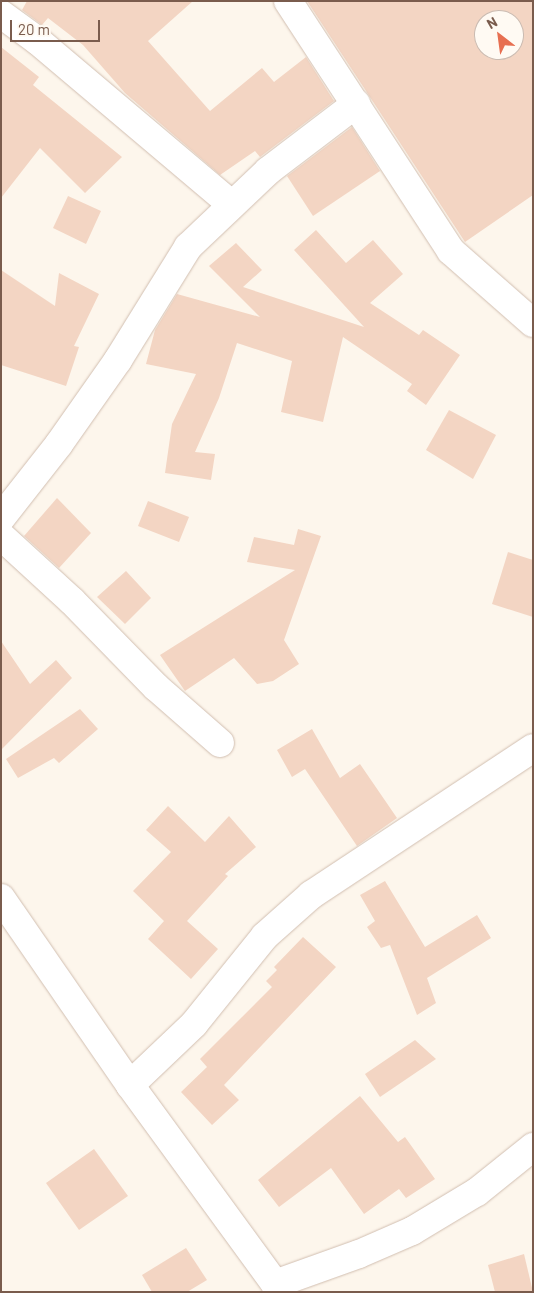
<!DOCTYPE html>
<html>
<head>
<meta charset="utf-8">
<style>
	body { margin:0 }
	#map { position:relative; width:534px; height:1293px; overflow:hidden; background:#fdf6ec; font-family:Barlow,sans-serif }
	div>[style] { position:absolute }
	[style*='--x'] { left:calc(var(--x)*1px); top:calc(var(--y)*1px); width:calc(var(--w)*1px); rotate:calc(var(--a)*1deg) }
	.building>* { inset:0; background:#f3d5c3 }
	.roads { filter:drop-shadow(0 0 1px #d1beb0) drop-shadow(0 0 1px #d1beb0) }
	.minor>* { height:28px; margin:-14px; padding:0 14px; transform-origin:14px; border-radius:14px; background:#fff }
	span { translate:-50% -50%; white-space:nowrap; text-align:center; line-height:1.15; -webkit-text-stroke:5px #fffaf3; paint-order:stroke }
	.frame { position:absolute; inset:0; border:2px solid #7a5c4d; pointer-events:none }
	.north { position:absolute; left:474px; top:10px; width:50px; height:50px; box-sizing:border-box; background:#fffaf3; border:1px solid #cabbb1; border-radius:50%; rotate:330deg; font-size:14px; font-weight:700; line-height:20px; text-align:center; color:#7a5c4d }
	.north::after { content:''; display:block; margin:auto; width:18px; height:22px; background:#e76f51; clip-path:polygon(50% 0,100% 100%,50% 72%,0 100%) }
	.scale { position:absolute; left:10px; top:20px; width:90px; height:22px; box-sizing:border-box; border:2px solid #7a5c4d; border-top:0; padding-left:6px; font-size:15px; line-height:18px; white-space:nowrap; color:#7a5c4d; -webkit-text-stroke:4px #fffaf3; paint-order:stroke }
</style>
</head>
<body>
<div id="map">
	<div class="building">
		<div style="clip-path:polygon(27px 1px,193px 1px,148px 41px,210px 111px,262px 68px,274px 82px,306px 57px,334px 101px,260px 157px,255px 151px,220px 175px,125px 93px,83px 45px,48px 18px,42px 25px,22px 10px)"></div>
		<div style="clip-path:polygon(evenodd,307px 1px,533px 1px,533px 195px,465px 242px,307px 1px,484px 20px,514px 20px,514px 50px,484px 50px,484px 20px)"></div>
		<div style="clip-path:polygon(1px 47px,39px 77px,33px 85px,122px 157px,85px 193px,40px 148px,1px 198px)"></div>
		<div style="clip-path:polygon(352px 127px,380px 171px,313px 216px,287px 176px)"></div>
		<div style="clip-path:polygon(68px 196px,101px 211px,86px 244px,53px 228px)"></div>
		<div style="clip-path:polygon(316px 230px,346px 263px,373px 240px,403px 274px,370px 303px,419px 335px,423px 330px,460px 355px,426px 405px,407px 391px,412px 384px,343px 337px,323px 422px,281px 412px,292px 361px,237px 343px,219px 398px,195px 452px,215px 454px,211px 480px,165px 473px,172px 424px,196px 374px,146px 364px,155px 330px,177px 294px,260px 317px,209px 266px,236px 243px,262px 270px,243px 287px,364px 327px,294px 250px)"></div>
		<div style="clip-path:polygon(1px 270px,55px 306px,59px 273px,99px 294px,74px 346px,79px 347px,66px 386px,1px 365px)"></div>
		<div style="clip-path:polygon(449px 410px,496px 435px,473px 479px,426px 450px)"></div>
		<div style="clip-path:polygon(57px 498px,91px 533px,59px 568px,24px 536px)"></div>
		<div style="clip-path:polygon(148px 501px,189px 517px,179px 542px,138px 526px)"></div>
		<div style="clip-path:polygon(298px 529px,321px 536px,284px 640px,299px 664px,273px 681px,257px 684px,234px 658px,185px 691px,160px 655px,295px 570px,247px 562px,254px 537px,294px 545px)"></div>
		<div style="clip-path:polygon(508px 552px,533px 560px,533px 617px,492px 604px)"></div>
		<div style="clip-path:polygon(126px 571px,151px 598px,125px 624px,97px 597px)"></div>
		<div style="clip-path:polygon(1px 641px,30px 684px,56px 660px,72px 678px,1px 750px)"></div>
		<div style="clip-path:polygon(80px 709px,98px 729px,59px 763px,54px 758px,18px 778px,6px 759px)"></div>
		<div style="clip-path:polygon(312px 729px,340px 778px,360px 764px,397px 818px,357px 846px,305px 769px,292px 777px,277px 750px)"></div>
		<div style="clip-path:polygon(168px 806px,205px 842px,229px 816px,256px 847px,225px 874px,228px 876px,187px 921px,218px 949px,191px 979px,148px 939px,164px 921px,133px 891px,171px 852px,146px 830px)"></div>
		<div style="clip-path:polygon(385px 881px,425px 947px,477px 915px,491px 938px,427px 978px,436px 1003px,417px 1015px,390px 945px,381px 948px,367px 927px,375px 921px,360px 895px)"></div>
		<div style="clip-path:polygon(303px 937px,336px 967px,224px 1085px,239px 1100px,212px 1125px,181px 1092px,207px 1067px,200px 1059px,272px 987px,266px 981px,277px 970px,274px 967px)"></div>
		<div style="clip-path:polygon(415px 1040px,436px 1059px,380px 1097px,365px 1074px)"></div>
		<div style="clip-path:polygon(360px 1096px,398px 1142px,405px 1137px,435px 1179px,406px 1198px,399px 1189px,364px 1214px,331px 1168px,279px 1207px,258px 1180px)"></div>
		<div style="clip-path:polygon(94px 1149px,128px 1196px,79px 1230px,46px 1183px)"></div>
		<div style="clip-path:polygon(186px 1248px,207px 1280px,187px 1292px,152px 1292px,142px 1275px)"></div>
		<div style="clip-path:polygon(524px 1254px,533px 1292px,495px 1292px,488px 1265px)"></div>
	</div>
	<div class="roads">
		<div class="minor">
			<div style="--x:288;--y:1;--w:298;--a:56.9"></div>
			<div style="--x:451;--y:251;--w:109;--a:41.3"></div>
			<div style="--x:1;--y:14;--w:46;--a:36.1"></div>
			<div style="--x:38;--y:41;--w:253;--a:40.2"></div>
			<div style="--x:1;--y:518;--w:94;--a:-51.9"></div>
			<div style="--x:59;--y:444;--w:103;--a:-54.9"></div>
			<div style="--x:118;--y:360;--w:133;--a:-58.2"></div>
			<div style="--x:188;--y:247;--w:110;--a:-43.5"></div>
			<div style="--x:268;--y:171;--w:111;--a:-37.3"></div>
			<div style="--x:1;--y:536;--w:96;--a:42.5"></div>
			<div style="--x:72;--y:601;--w:120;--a:45.7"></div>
			<div style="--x:156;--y:687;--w:85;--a:41.2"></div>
			<div style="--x:1;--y:898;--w:227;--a:55.4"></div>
			<div style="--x:130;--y:1085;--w:256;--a:53.9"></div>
			<div style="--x:130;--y:1085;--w:88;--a:-43.6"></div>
			<div style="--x:194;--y:1024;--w:113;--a:-51.1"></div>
			<div style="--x:265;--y:936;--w:62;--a:-41.7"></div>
			<div style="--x:311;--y:895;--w:266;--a:-33.5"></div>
			<div style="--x:275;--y:1284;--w:89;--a:-19.7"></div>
			<div style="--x:359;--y:1254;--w:58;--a:-23.5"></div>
			<div style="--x:412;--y:1231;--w:76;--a:-31"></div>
			<div style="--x:477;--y:1192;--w:72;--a:-38.8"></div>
		</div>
	</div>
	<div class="frame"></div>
	<div class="north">N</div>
	<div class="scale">20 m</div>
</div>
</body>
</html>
